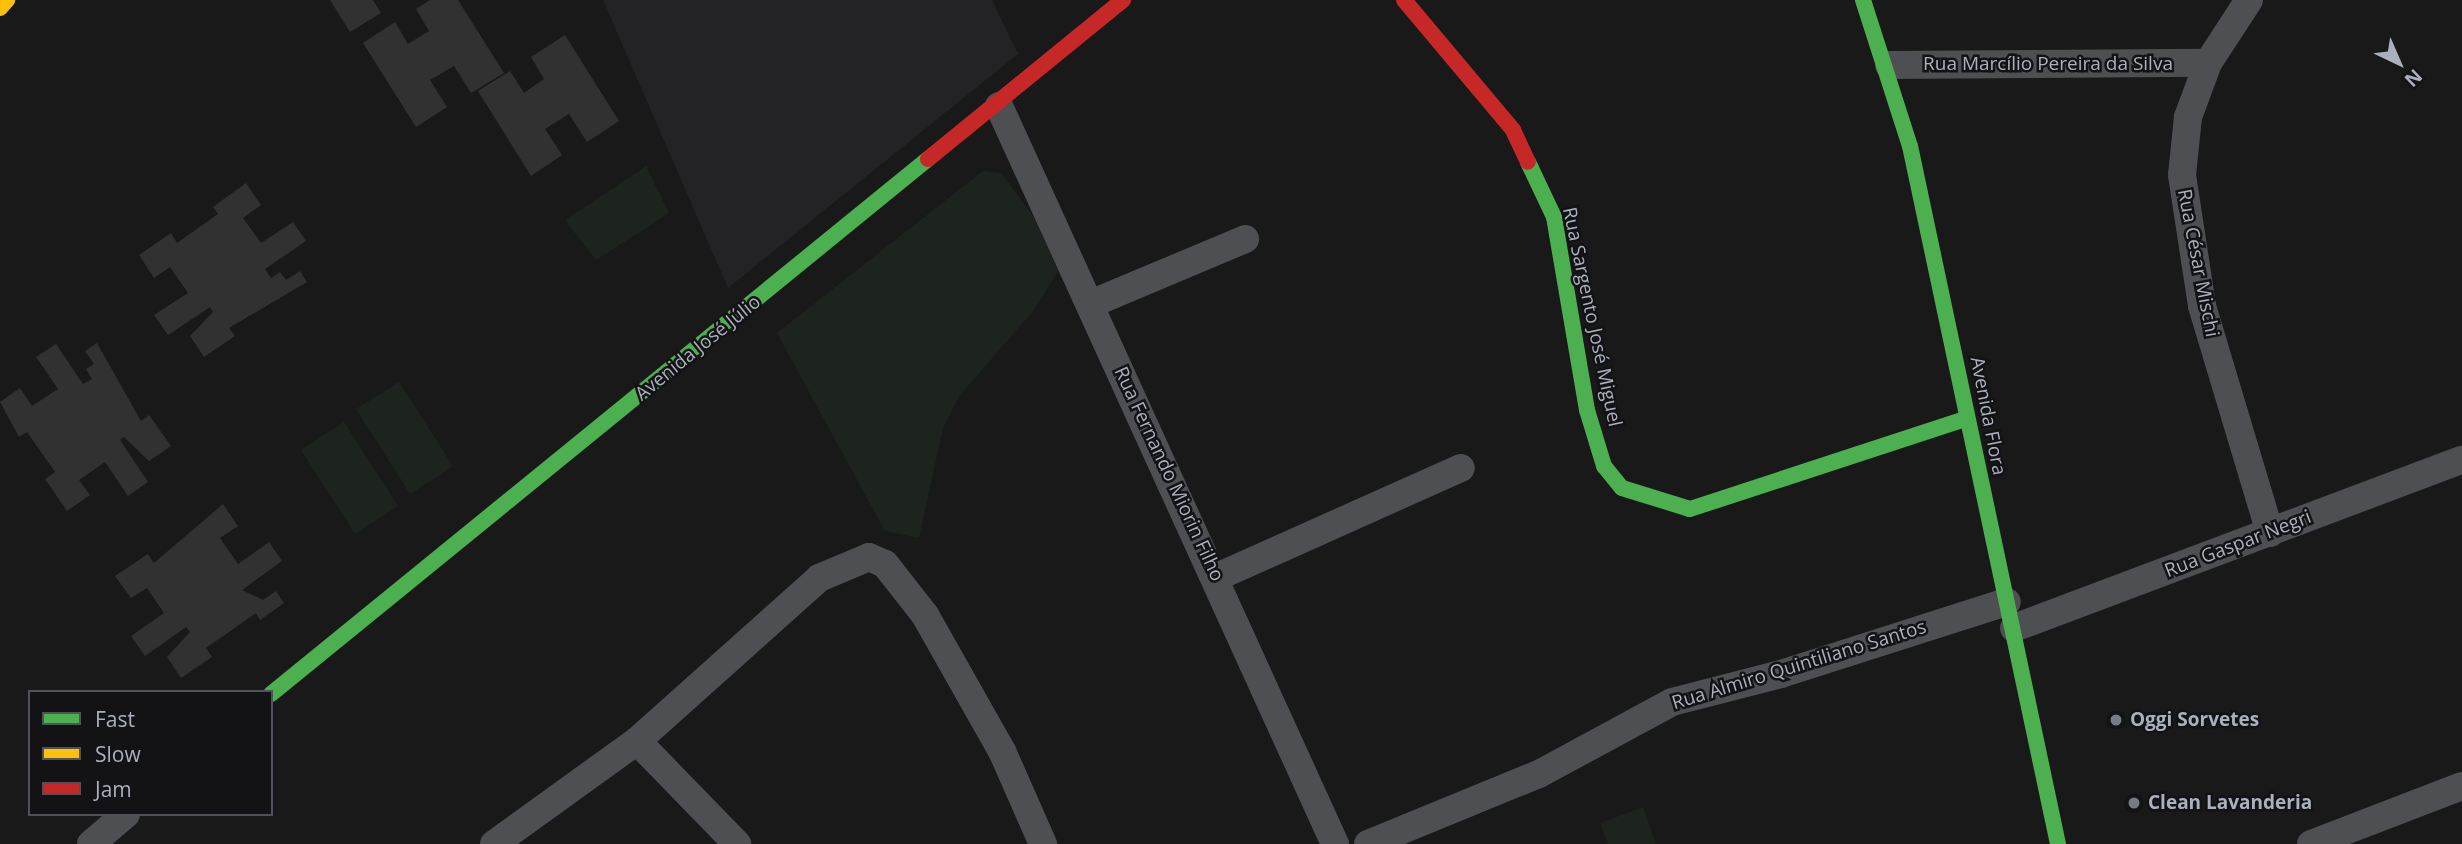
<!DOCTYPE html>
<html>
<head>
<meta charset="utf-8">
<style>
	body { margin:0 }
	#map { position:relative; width:2462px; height:844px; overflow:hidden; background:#19191a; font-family:"Open Sans",sans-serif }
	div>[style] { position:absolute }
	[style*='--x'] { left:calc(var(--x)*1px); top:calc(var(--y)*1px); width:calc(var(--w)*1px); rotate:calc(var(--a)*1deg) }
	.built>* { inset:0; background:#232326 }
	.green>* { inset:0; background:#1d241e }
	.building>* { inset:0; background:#313132 }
	.street>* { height:28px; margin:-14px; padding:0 14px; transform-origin:14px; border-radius:14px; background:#4d4f53 }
	.fast>* { height:16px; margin:-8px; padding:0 8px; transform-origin:8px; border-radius:8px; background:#4caf50 }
	.slow>* { height:16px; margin:-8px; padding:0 8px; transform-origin:8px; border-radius:8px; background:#ffc107 }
	.jam>* { height:16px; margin:-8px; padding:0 8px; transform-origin:8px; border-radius:8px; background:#c62828 }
	.dots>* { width:19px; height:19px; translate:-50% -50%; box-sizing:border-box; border:4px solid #131316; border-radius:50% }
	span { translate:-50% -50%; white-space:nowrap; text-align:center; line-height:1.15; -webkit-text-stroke:5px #131316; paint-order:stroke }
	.street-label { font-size:19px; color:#aab0bc }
	.poi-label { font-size:19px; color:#aab0bc; font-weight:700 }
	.left { translate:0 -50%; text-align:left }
	.legend { position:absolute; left:28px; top:690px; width:245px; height:126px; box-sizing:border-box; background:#131316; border:2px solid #4f5258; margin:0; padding:9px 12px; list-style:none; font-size:21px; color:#aab0bc }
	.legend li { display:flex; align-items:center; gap:14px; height:35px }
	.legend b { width:35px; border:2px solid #4f5258 }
	.north { position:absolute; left:2364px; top:28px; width:70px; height:70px; -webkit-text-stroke:5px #131316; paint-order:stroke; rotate:136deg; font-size:19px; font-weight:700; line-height:28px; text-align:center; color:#aab0bc }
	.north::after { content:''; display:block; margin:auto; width:24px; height:32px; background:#aab0bc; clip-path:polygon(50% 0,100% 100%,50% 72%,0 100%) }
</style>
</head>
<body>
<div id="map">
	<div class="built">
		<div style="clip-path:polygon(603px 0,992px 0,1018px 54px,728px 288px)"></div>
	</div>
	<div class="green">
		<div style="clip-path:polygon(646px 166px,669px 213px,596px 260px,565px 220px)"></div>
		<div style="clip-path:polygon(983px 171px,1001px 173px,1035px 219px,1058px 271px,1034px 310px,960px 395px,943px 428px,919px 538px,885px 531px,777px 333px)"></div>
		<div style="clip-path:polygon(399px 382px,453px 466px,410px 494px,356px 409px)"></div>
		<div style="clip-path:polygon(344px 422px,398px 506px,355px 534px,301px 450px)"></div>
		<div style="clip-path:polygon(1643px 807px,1656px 844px,1608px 844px,1600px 823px)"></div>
	</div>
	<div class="building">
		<div style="clip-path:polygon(330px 0,373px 0,381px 13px,350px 32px)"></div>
		<div style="clip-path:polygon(430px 0,458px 0,504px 73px,471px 93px,454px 66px,430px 80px,447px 107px,416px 127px,363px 43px,395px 22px,408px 44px,429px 31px,416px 9px)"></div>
		<div style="clip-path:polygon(565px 35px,619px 121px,587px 142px,569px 114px,545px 129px,562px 155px,531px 176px,478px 91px,510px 71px,524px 93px,544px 79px,531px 57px)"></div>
		<div style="clip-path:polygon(246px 183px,261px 205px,243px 218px,261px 243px,293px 222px,306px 241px,265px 269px,271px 278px,280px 272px,286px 280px,300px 271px,307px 282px,229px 328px,235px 336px,204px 357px,190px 336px,213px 312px,210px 307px,168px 335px,154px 315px,188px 293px,170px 267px,154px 278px,139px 255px,171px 233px,177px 243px,218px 214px,213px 207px)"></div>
		<div style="clip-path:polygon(97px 343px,141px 421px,149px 415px,171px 446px,149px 461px,124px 437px,120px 440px,148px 482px,128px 496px,105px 462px,79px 480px,90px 495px,67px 511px,45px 479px,55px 472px,27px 432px,19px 437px,0 402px,20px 388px,32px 406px,58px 389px,36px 357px,56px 344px,83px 384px,92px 379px,86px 369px,94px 364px,85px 351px)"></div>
		<div style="clip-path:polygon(223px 504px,238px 526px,220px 538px,238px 564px,269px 542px,282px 561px,242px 590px,263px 600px,276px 591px,284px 603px,260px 620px,256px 613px,206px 648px,212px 657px,181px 678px,167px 657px,190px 632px,186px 627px,145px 656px,131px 636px,164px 613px,147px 588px,131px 598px,115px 576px,148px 554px,154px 563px)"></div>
	</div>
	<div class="street">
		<div style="--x:2249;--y:0;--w:75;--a:123.1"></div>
		<div style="--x:2208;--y:63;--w:58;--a:110.3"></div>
		<div style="--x:2188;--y:117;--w:58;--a:95.9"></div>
		<div style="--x:2182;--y:175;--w:133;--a:81.3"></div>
		<div style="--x:2202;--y:306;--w:237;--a:73.3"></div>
		<div style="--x:1889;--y:65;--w:319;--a:-0.4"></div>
		<div style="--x:999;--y:106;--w:811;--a:65.52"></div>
		<div style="--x:1093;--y:303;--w:165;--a:-22.8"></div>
		<div style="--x:1217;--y:577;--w:267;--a:-24.1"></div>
		<div style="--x:2014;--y:628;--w:478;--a:-20.6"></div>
		<div style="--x:637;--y:741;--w:144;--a:45.8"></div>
		<div style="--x:91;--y:844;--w:46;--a:-40.6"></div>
		<div style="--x:494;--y:844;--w:176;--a:-35.8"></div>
		<div style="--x:637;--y:741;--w:244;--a:-41.8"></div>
		<div style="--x:819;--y:578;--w:54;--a:-22.8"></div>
		<div style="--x:869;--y:557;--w:17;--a:24"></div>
		<div style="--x:885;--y:564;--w:65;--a:51.9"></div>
		<div style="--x:925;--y:615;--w:156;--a:60.5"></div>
		<div style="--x:1002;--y:751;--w:102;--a:66.2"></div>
		<div style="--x:1368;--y:844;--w:185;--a:-22.3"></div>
		<div style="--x:1539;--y:774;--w:151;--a:-28.4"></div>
		<div style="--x:1672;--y:702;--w:113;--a:-14.4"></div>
		<div style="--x:1781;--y:674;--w:237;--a:-17.7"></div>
		<div style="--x:2311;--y:844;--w:162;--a:-21"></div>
	</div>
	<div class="fast">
		<div style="--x:1863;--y:0;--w:153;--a:72.2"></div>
		<div style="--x:1910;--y:146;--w:714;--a:78.03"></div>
		<div style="--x:1528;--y:162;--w:61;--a:64.7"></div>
		<div style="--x:1554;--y:217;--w:196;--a:80.3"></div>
		<div style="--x:1587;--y:410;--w:59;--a:73.1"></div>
		<div style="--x:1604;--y:466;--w:28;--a:51"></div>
		<div style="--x:1622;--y:488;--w:71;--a:17.2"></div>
		<div style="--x:1690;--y:509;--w:289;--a:-18.1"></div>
		<div style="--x:271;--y:694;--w:847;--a:-39.16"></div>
	</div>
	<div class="slow">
		<div style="--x:0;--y:8;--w:11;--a:-49"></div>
	</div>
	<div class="jam">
		<div style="--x:1404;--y:0;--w:170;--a:50"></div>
		<div style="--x:1513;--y:130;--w:35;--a:65"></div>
		<div style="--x:928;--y:159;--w:252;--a:-39.2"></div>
	</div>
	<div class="dots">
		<div style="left:2116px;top:720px;background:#777b83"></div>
		<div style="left:2134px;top:803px;background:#777b83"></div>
	</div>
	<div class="street-label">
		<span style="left:2048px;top:64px">Rua Marcílio Pereira da Silva</span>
		<span style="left:2198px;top:263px;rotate:79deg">Rua César Mischi</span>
		<span style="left:1592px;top:317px;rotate:78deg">Rua Sargento José Miguel</span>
		<span style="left:698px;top:348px;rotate:-39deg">Avenida José Júlio</span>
		<span style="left:1988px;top:416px;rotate:79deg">Avenida Flora</span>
		<span style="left:1169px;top:474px;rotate:65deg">Rua Fernando Miorin Filho</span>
		<span style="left:2238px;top:544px;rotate:-21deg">Rua Gaspar Negri</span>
		<span style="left:1799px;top:665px;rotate:-17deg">Rua Almiro Quintiliano Santos</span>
	</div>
	<div class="poi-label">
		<span class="left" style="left:2130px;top:720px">Oggi Sorvetes</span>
		<span class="left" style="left:2148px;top:803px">Clean Lavanderia</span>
	</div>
	<ul class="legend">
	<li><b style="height:9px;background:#4caf50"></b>Fast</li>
	<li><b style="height:9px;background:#ffc107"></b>Slow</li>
	<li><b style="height:9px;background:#c62828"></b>Jam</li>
	</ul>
	<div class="north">N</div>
</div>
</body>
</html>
